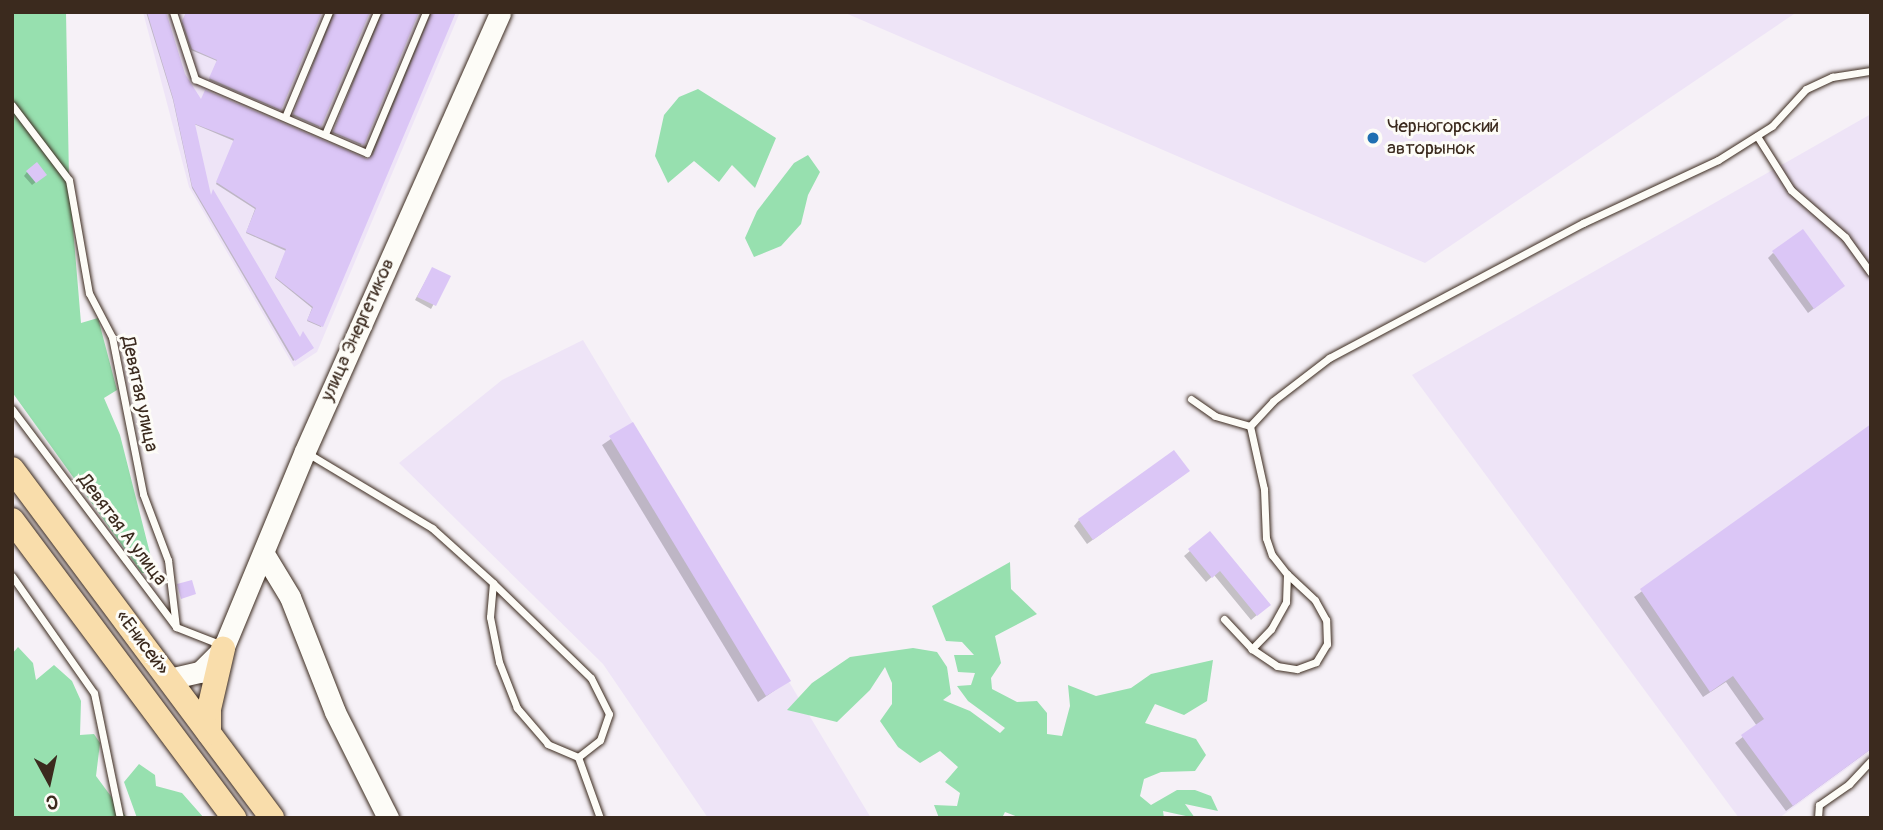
<!DOCTYPE html>
<html>
<head>
<meta charset="utf-8">
<style>
	body { margin:0 }
	#map { position:relative; width:1883px; height:830px; overflow:hidden; background:#f6f1f7; font-family:Pangolin,sans-serif }
	div>[style] { position:absolute }
	[style*='--x'] { left:calc(var(--x)*1px); top:calc(var(--y)*1px); width:calc(var(--w)*1px); rotate:calc(var(--a)*1deg) }
	.built>* { inset:0; background:#eee4f7 }
	.green>* { inset:0; background:#97e0af }
	.shadow>* { inset:0; background:#0003 }
	.building>* { inset:0; background:#dbc6f6 }
	.roads { filter:drop-shadow(0 0 2px #3b2a1e) drop-shadow(0 0 2px #3b2a1e) }
	.service>* { height:7px; margin:-3.5px; padding:0 3.5px; transform-origin:3.5px; border-radius:3.5px; background:#fdfcf7 }
	.secondary>* { height:21px; margin:-10.5px; padding:0 10.5px; transform-origin:10.5px; border-radius:10.5px; background:#fdfcf7 }
	.trunk>* { height:24px; margin:-12px; padding:0 12px; transform-origin:12px; border-radius:12px; background:#f9ddab }
	.dots>* { width:19px; height:19px; translate:-50% -50%; box-sizing:border-box; border:4px solid #fdfcf7; border-radius:50% }
	span { translate:-50% -50%; white-space:nowrap; text-align:center; line-height:1.15; -webkit-text-stroke:6px #fdfcf7; paint-order:stroke }
	.poi-label { font-size:19px; color:#3b2a1e }
	.left { translate:0 -50%; text-align:left }
	.street-label { font-size:19px; color:#3b2a1e }
	.frame { position:absolute; inset:0; border:14px solid #3b2a1e; pointer-events:none }
	.north { position:absolute; left:14px; top:746px; width:70px; height:70px; -webkit-text-stroke:5px #fdfcf7; paint-order:stroke; rotate:172deg; font-size:19px; font-weight:700; line-height:28px; text-align:center; color:#3b2a1e }
	.north::after { content:''; display:block; margin:auto; width:24px; height:32px; background:#3b2a1e; clip-path:polygon(50% 0,100% 100%,50% 72%,0 100%) }
</style>
</head>
<body>
<div id="map">
	<div class="built">
		<div style="clip-path:polygon(143px 12px,460px 12px,317px 352px,294px 367px,189px 187px)"></div>
		<div style="clip-path:polygon(843px 12px,1797px 12px,1425px 263px)"></div>
		<div style="clip-path:polygon(1871px 114px,1871px 751px,1779px 818px,1739px 818px,1412px 375px)"></div>
		<div style="clip-path:polygon(583px 340px,871px 818px,708px 818px,603px 664px,399px 463px,502px 380px)"></div>
	</div>
	<div class="green">
		<div style="clip-path:polygon(12px 12px,66px 12px,69px 180px,81px 323px,98px 318px,117px 390px,104px 398px,120px 435px,155px 573px,142px 573px,12px 392px)"></div>
		<div style="clip-path:polygon(698px 89px,776px 138px,755px 188px,732px 165px,719px 182px,694px 161px,668px 183px,655px 156px,664px 115px,679px 97px)"></div>
		<div style="clip-path:polygon(808px 155px,820px 172px,808px 195px,801px 224px,781px 246px,754px 257px,745px 238px,757px 211px,794px 163px)"></div>
		<div style="clip-path:polygon(1010px 562px,1011px 589px,1037px 614px,995px 636px,1001px 663px,991px 678px,992px 689px,1017px 702px,1037px 701px,1047px 713px,1047px 734px,1062px 736px,1070px 706px,1068px 685px,1096px 696px,1131px 688px,1151px 674px,1213px 660px,1207px 701px,1184px 715px,1155px 704px,1145px 723px,1196px 739px,1206px 755px,1195px 771px,1161px 772px,1144px 779px,1140px 796px,1151px 805px,1177px 790px,1195px 790px,1211px 796px,1218px 811px,1185px 804px,1195px 818px,1163px 811px,1164px 818px,1021px 818px,1005px 812px,1002px 818px,939px 818px,934px 805px,957px 806px,960px 793px,945px 782px,958px 767px,940px 751px,920px 763px,898px 747px,880px 721px,892px 704px,892px 683px,885px 667px,870px 690px,837px 722px,787px 710px,812px 683px,850px 657px,913px 648px,937px 652px,947px 667px,951px 694px,943px 700px,970px 711px,1000px 733px,1005px 728px,968px 701px,957px 686px,971px 685px,975px 673px,958px 672px,954px 655px,974px 655px,962px 642px,946px 641px,932px 606px)"></div>
		<div style="clip-path:polygon(18px 647px,33px 663px,36px 680px,54px 665px,72px 681px,81px 701px,80px 735px,94px 734px,100px 743px,96px 776px,127px 818px,12px 818px,12px 654px)"></div>
		<div style="clip-path:polygon(139px 764px,155px 775px,156px 786px,182px 793px,204px 818px,137px 818px,124px 782px)"></div>
	</div>
	<div class="shadow">
		<div style="clip-path:polygon(146px 12px,164px 12px,184px 75px,200px 101px,368px 161px,431px 12px,454px 12px,321px 327px,307px 321px,312px 308px,275px 278px,286px 251px,246px 233px,255px 209px,216px 184px,234px 141px,194px 124px,210px 199px,299px 340px,312px 348px,293px 361px,192px 188px,173px 100px)"></div>
		<div style="clip-path:polygon(187px 12px,280px 109px,279px 110px,209px 80px,217px 61px,191px 50px,182px 23px)"></div>
		<div style="clip-path:polygon(333px 12px,368px 12px,319px 127px,293px 116px)"></div>
		<div style="clip-path:polygon(380px 12px,417px 12px,361px 145px,333px 133px)"></div>
		<div style="clip-path:polygon(27px 172px,41px 178px,32px 185px,24px 176px)"></div>
		<div style="clip-path:polygon(1773px 253px,1837px 291px,1808px 313px,1768px 258px)"></div>
		<div style="clip-path:polygon(432px 269px,448px 277px,431px 309px,415px 300px)"></div>
		<div style="clip-path:polygon(633px 424px,788px 681px,758px 702px,602px 445px)"></div>
		<div style="clip-path:polygon(1871px 426px,1871px 749px,1786px 811px,1735px 743px,1757px 726px,1726px 682px,1703px 697px,1634px 597px)"></div>
		<div style="clip-path:polygon(1182px 476px,1087px 544px,1074px 526px,1079px 520px)"></div>
		<div style="clip-path:polygon(1210px 534px,1263px 610px,1251px 620px,1214px 575px,1206px 582px,1184px 556px)"></div>
	</div>
	<div class="building">
		<div style="clip-path:polygon(147px 12px,166px 12px,185px 74px,201px 99px,205px 90px,367px 159px,373px 155px,432px 12px,456px 12px,323px 327px,307px 320px,313px 307px,275px 277px,286px 249px,246px 232px,256px 208px,216px 182px,234px 139px,195px 124px,211px 195px,213px 189px,300px 337px,303px 331px,314px 348px,295px 361px,192px 186px,173px 98px)"></div>
		<div style="clip-path:polygon(186px 12px,322px 12px,281px 110px,209px 78px,217px 60px,192px 49px,182px 21px)"></div>
		<div style="clip-path:polygon(335px 12px,370px 12px,321px 127px,293px 114px)"></div>
		<div style="clip-path:polygon(383px 12px,419px 12px,364px 145px,333px 132px)"></div>
		<div style="clip-path:polygon(37px 162px,47px 175px,36px 183px,26px 171px)"></div>
		<div style="clip-path:polygon(1803px 229px,1845px 286px,1814px 309px,1772px 251px)"></div>
		<div style="clip-path:polygon(432px 267px,451px 276px,436px 306px,417px 297px)"></div>
		<div style="clip-path:polygon(633px 422px,791px 681px,766px 696px,609px 436px)"></div>
		<div style="clip-path:polygon(1871px 424px,1871px 749px,1793px 806px,1741px 735px,1764px 719px,1733px 676px,1710px 692px,1640px 589px)"></div>
		<div style="clip-path:polygon(1174px 450px,1190px 471px,1093px 540px,1078px 519px)"></div>
		<div style="clip-path:polygon(1210px 531px,1271px 605px,1257px 616px,1220px 571px,1212px 578px,1188px 549px)"></div>
		<div style="clip-path:polygon(192px 580px,196px 594px,181px 599px,177px 584px)"></div>
	</div>
	<div class="roads">
		<div class="service">
			<div style="--x:173;--y:12;--w:71;--a:71.8"></div>
			<div style="--x:195;--y:79;--w:187;--a:23.3"></div>
			<div style="--x:367;--y:153;--w:153;--a:-67.3"></div>
			<div style="--x:12;--y:105;--w:94;--a:52.8"></div>
			<div style="--x:69;--y:180;--w:115;--a:80"></div>
			<div style="--x:89;--y:293;--w:50;--a:62.4"></div>
			<div style="--x:112;--y:337;--w:160;--a:78.8"></div>
			<div style="--x:143;--y:494;--w:71;--a:69.3"></div>
			<div style="--x:168;--y:560;--w:67;--a:83.2"></div>
			<div style="--x:285;--y:117;--w:114;--a:-67.3"></div>
			<div style="--x:325;--y:134;--w:133;--a:-66.9"></div>
			<div style="--x:1757;--y:136;--w:64;--a:57.8"></div>
			<div style="--x:1791;--y:190;--w:72;--a:41"></div>
			<div style="--x:1845;--y:237;--w:44;--a:54.2"></div>
			<div style="--x:1191;--y:399;--w:29;--a:35"></div>
			<div style="--x:1215;--y:416;--w:36;--a:16"></div>
			<div style="--x:1250;--y:426;--w:34;--a:-47"></div>
			<div style="--x:1273;--y:401;--w:71;--a:-37.5"></div>
			<div style="--x:1329;--y:358;--w:288;--a:-28"></div>
			<div style="--x:1583;--y:223;--w:149;--a:-25"></div>
			<div style="--x:1718;--y:160;--w:64;--a:-32.2"></div>
			<div style="--x:1772;--y:126;--w:50;--a:-47.4"></div>
			<div style="--x:1806;--y:89;--w:29;--a:-25"></div>
			<div style="--x:1832;--y:77;--w:39;--a:-9"></div>
			<div style="--x:12;--y:409;--w:273;--a:53"></div>
			<div style="--x:176;--y:627;--w:49;--a:21.4"></div>
			<div style="--x:1250;--y:426;--w:65;--a:77.5"></div>
			<div style="--x:1264;--y:489;--w:49;--a:87.7"></div>
			<div style="--x:1266;--y:538;--w:18;--a:71"></div>
			<div style="--x:1272;--y:555;--w:24;--a:52"></div>
			<div style="--x:1287;--y:574;--w:28;--a:92"></div>
			<div style="--x:1286;--y:602;--w:31;--a:119"></div>
			<div style="--x:1271;--y:629;--w:28;--a:134"></div>
			<div style="--x:309;--y:454;--w:144;--a:31"></div>
			<div style="--x:432;--y:528;--w:82;--a:42"></div>
			<div style="--x:493;--y:583;--w:136;--a:44.1"></div>
			<div style="--x:591;--y:678;--w:40;--a:63.4"></div>
			<div style="--x:609;--y:714;--w:28;--a:109"></div>
			<div style="--x:600;--y:740;--w:28;--a:142"></div>
			<div style="--x:578;--y:757;--w:33;--a:-157"></div>
			<div style="--x:548;--y:744;--w:48;--a:-130.7"></div>
			<div style="--x:517;--y:708;--w:49;--a:-111.4"></div>
			<div style="--x:499;--y:662;--w:46;--a:-101.3"></div>
			<div style="--x:490;--y:617;--w:34;--a:-85"></div>
			<div style="--x:12;--y:576;--w:143;--a:55"></div>
			<div style="--x:94;--y:693;--w:128;--a:78.3"></div>
			<div style="--x:1224;--y:619;--w:41;--a:47"></div>
			<div style="--x:1252;--y:649;--w:30;--a:34"></div>
			<div style="--x:1277;--y:666;--w:20;--a:9"></div>
			<div style="--x:1297;--y:669;--w:20;--a:-20"></div>
			<div style="--x:1316;--y:662;--w:21;--a:-59"></div>
			<div style="--x:1327;--y:644;--w:24;--a:-92"></div>
			<div style="--x:1326;--y:620;--w:23;--a:-119"></div>
			<div style="--x:1315;--y:600;--w:38;--a:-137"></div>
			<div style="--x:578;--y:757;--w:65;--a:70.2"></div>
			<div style="--x:1818;--y:818;--w:13;--a:-86"></div>
			<div style="--x:1819;--y:805;--w:37;--a:-35"></div>
			<div style="--x:1849;--y:784;--w:33;--a:-47"></div>
		</div>
		<div class="secondary">
			<div style="--x:264;--y:554;--w:50;--a:58.8"></div>
			<div style="--x:290;--y:597;--w:123;--a:68.6"></div>
			<div style="--x:335;--y:712;--w:119;--a:63.4"></div>
			<div style="--x:169;--y:679;--w:32;--a:-13"></div>
			<div style="--x:200;--y:672;--w:33;--a:-45"></div>
			<div style="--x:223;--y:649;--w:214;--a:-67.5"></div>
			<div style="--x:305;--y:451;--w:480;--a:-66"></div>
		</div>
		<div class="trunk">
			<div style="--x:12;--y:469;--w:435;--a:53.3"></div>
			<div style="--x:12;--y:520;--w:372;--a:53.3"></div>
			<div style="--x:209;--y:733;--w:24;--a:-90"></div>
			<div style="--x:209;--y:709;--w:62;--a:-76.9"></div>
		</div>
	</div>
	<div class="dots">
		<div style="left:1373px;top:138px;background:#1f6fb2"></div>
	</div>
	<div class="poi-label">
		<span class="left" style="left:1387px;top:138px">Черногорский<br>авторынок</span>
	</div>
	<div class="street-label">
		<span style="left:358px;top:330px;rotate:-66deg">улица Энергетиков</span>
		<span style="left:139px;top:394px;rotate:78deg">Девятая улица</span>
		<span style="left:122px;top:530px;rotate:53deg">Девятая А улица</span>
		<span style="left:142px;top:643px;rotate:53deg">«Енисей»</span>
	</div>
	<div class="frame"></div>
	<div class="north">С</div>
</div>
</body>
</html>
